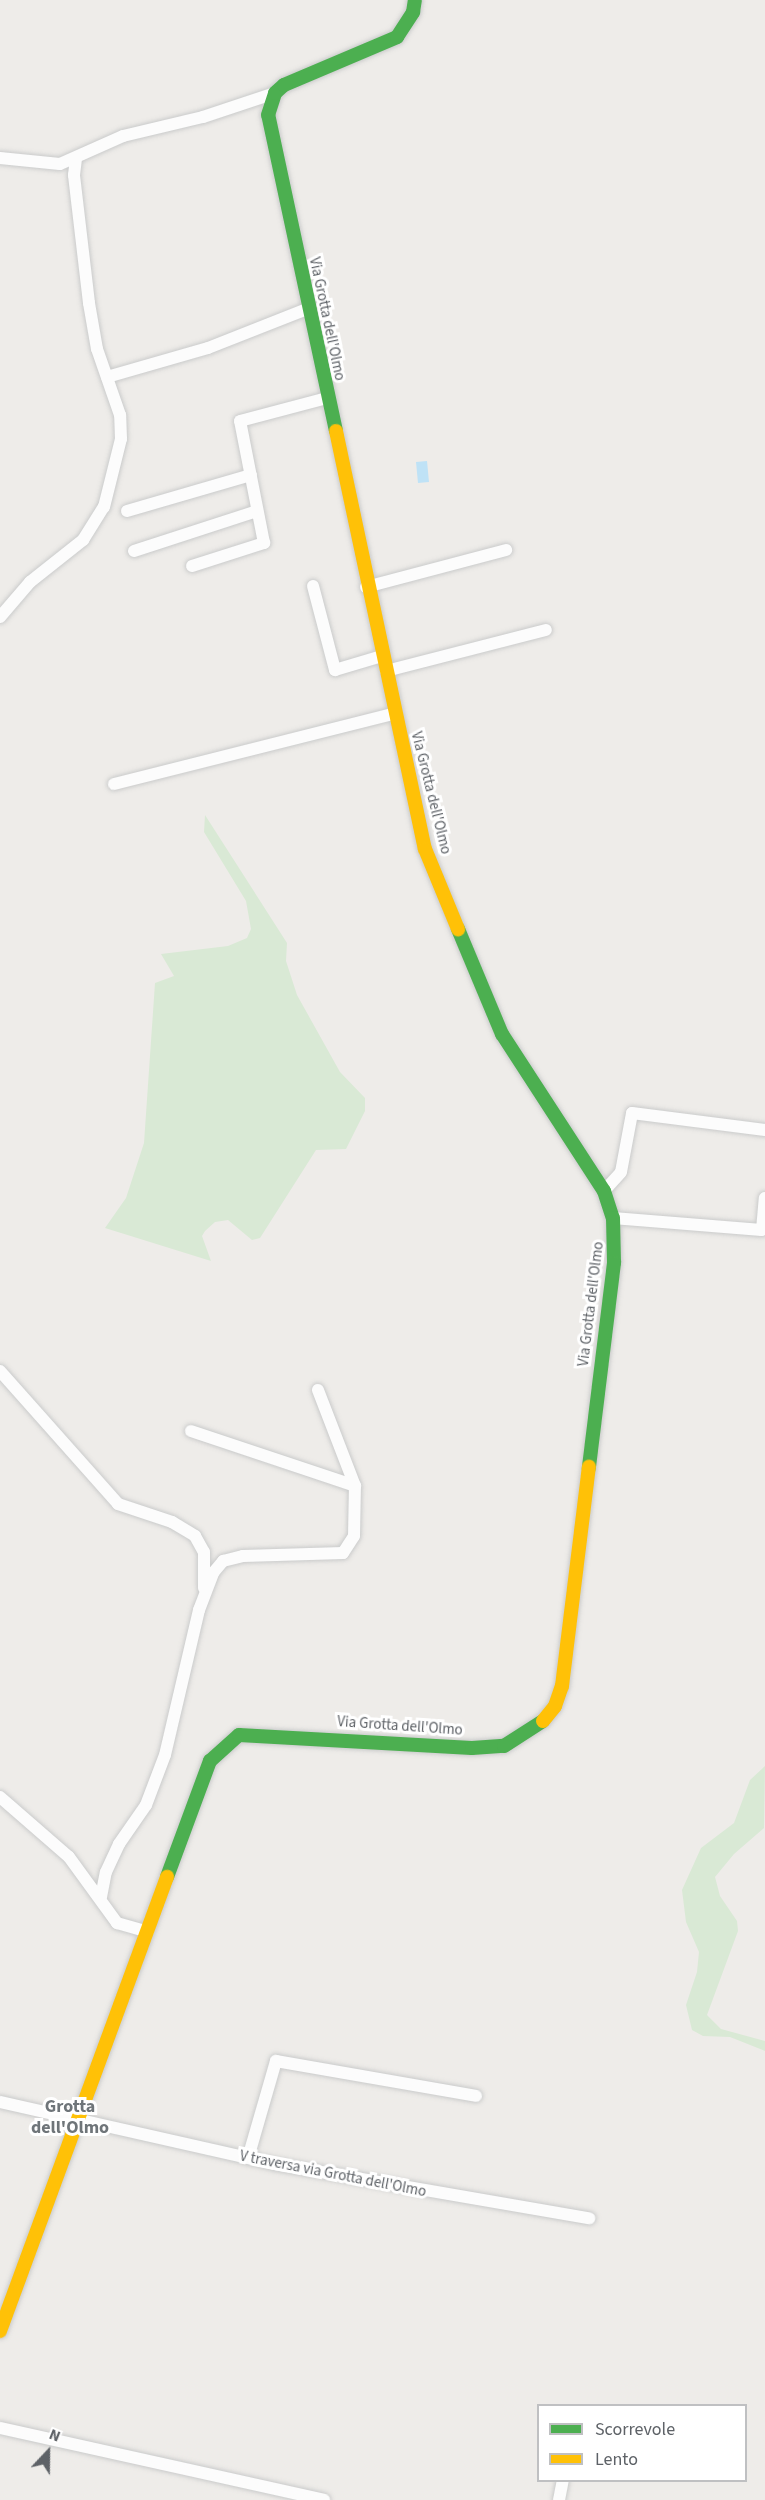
<!DOCTYPE html>
<html>
<head>
<meta charset="utf-8">
<style>
	body { margin:0 }
	#map { position:relative; width:765px; height:2500px; overflow:hidden; background:#eeece9; font-family:"Source Sans 3",sans-serif }
	div>[style] { position:absolute }
	[style*='--x'] { left:calc(var(--x)*1px); top:calc(var(--y)*1px); width:calc(var(--w)*1px); rotate:calc(var(--a)*1deg) }
	.green>* { inset:0; background:#d9e9d5 }
	.water>* { inset:0; background:#bfe2f6 }
	.roads { filter:drop-shadow(0 0 2px #cacbcb) drop-shadow(0 0 2px #cacbcb) }
	.street>* { height:12px; margin:-6px; padding:0 6px; transform-origin:6px; border-radius:6px; background:#fcfcfc }
	.fast>* { height:14px; margin:-7px; padding:0 7px; transform-origin:7px; border-radius:7px; background:#4caf50 }
	.slow>* { height:14px; margin:-7px; padding:0 7px; transform-origin:7px; border-radius:7px; background:#ffc107 }
	span { translate:-50% -50%; white-space:nowrap; text-align:center; line-height:1.15; -webkit-text-stroke:6px #fff; paint-order:stroke }
	.street-label { font-size:15px; color:#5e6267 }
	.quarter-label { font-size:18px; color:#6f7579; font-weight:700 }
	.legend { position:absolute; left:537px; top:2404px; width:210px; height:78px; box-sizing:border-box; background:#fff; border:2px solid #bfc0c2; margin:0; padding:8px 10px; list-style:none; font-size:18px; color:#5e6267 }
	.legend li { display:flex; align-items:center; gap:12px; height:30px }
	.legend b { width:30px; border:2px solid #bfc0c2 }
	.north { position:absolute; left:18px; top:2422px; width:60px; height:60px; -webkit-text-stroke:4px #fff; paint-order:stroke; rotate:22deg; font-size:16px; font-weight:700; line-height:24px; text-align:center; color:#5e6267 }
	.north::after { content:''; display:block; margin:auto; width:21px; height:27px; background:#5e6267; clip-path:polygon(50% 0,100% 100%,50% 72%,0 100%) }
</style>
</head>
<body>
<div id="map">
	<div class="green">
		<div style="clip-path:polygon(205px 815px,287px 943px,286px 961px,297px 995px,340px 1072px,365px 1098px,365px 1111px,346px 1149px,316px 1150px,260px 1238px,252px 1240px,228px 1220px,215px 1222px,205px 1231px,202px 1236px,211px 1261px,105px 1228px,126px 1198px,144px 1143px,155px 983px,174px 976px,161px 954px,228px 946px,247px 938px,251px 929px,246px 901px,204px 832px)"></div>
		<div style="clip-path:polygon(765px 1766px,764px 1828px,734px 1854px,715px 1877px,720px 1896px,737px 1921px,738px 1931px,707px 2015px,721px 2029px,765px 2041px,765px 2051px,730px 2037px,703px 2036px,692px 2030px,686px 2005px,697px 1972px,699px 1952px,686px 1922px,682px 1890px,701px 1848px,734px 1823px,750px 1780px)"></div>
	</div>
	<div class="water">
		<div style="clip-path:polygon(427px 461px,429px 482px,418px 483px,416px 462px)"></div>
	</div>
	<div class="roads">
		<div class="street">
			<div style="--x:0;--y:158;--w:60;--a:5.7"></div>
			<div style="--x:60;--y:164;--w:69;--a:-24"></div>
			<div style="--x:123;--y:136;--w:82;--a:-13.4"></div>
			<div style="--x:203;--y:117;--w:76;--a:-18.4"></div>
			<div style="--x:107;--y:377;--w:105;--a:-16"></div>
			<div style="--x:208;--y:348;--w:106;--a:-21.5"></div>
			<div style="--x:127;--y:511;--w:129;--a:-16.2"></div>
			<div style="--x:134;--y:551;--w:129;--a:-18"></div>
			<div style="--x:192;--y:566;--w:76;--a:-17.7"></div>
			<div style="--x:264;--y:543;--w:124;--a:-101.1"></div>
			<div style="--x:240;--y:421;--w:90;--a:-14.8"></div>
			<div style="--x:313;--y:586;--w:87;--a:75.3"></div>
			<div style="--x:335;--y:670;--w:49;--a:-16.6"></div>
			<div style="--x:366;--y:587;--w:145;--a:-14.8"></div>
			<div style="--x:0;--y:617;--w:46;--a:-49.4"></div>
			<div style="--x:30;--y:582;--w:68;--a:-38.4"></div>
			<div style="--x:83;--y:540;--w:39;--a:-58"></div>
			<div style="--x:104;--y:507;--w:70;--a:-76"></div>
			<div style="--x:121;--y:439;--w:24;--a:-92"></div>
			<div style="--x:120;--y:415;--w:70;--a:-109.2"></div>
			<div style="--x:97;--y:349;--w:47;--a:-99.9"></div>
			<div style="--x:89;--y:303;--w:129;--a:-96.7"></div>
			<div style="--x:74;--y:175;--w:17;--a:-83"></div>
			<div style="--x:386;--y:671;--w:165;--a:-14.4"></div>
			<div style="--x:114;--y:784;--w:291;--a:-14.1"></div>
			<div style="--x:604;--y:1191;--w:25;--a:-48"></div>
			<div style="--x:621;--y:1172;--w:60;--a:-79.4"></div>
			<div style="--x:632;--y:1113;--w:134;--a:7.3"></div>
			<div style="--x:613;--y:1218;--w:149;--a:4.6"></div>
			<div style="--x:762;--y:1230;--w:32;--a:-85"></div>
			<div style="--x:0;--y:1371;--w:178;--a:48.4"></div>
			<div style="--x:118;--y:1504;--w:57;--a:18.4"></div>
			<div style="--x:172;--y:1522;--w:27;--a:31"></div>
			<div style="--x:195;--y:1536;--w:18;--a:61"></div>
			<div style="--x:204;--y:1552;--w:36;--a:90"></div>
			<div style="--x:191;--y:1431;--w:173;--a:18.5"></div>
			<div style="--x:0;--y:1797;--w:91;--a:41"></div>
			<div style="--x:69;--y:1857;--w:82;--a:54"></div>
			<div style="--x:117;--y:1923;--w:32;--a:16"></div>
			<div style="--x:101;--y:1897;--w:25;--a:-79"></div>
			<div style="--x:106;--y:1872;--w:31;--a:-65"></div>
			<div style="--x:119;--y:1844;--w:47;--a:-55.3"></div>
			<div style="--x:146;--y:1805;--w:53;--a:-69.2"></div>
			<div style="--x:165;--y:1755;--w:149;--a:-76.8"></div>
			<div style="--x:199;--y:1610;--w:40;--a:-69"></div>
			<div style="--x:213;--y:1573;--w:16;--a:-50"></div>
			<div style="--x:223;--y:1561;--w:21;--a:-14"></div>
			<div style="--x:243;--y:1556;--w:100;--a:-1.7"></div>
			<div style="--x:343;--y:1553;--w:20;--a:-57"></div>
			<div style="--x:354;--y:1536;--w:50;--a:-88.9"></div>
			<div style="--x:355;--y:1486;--w:103;--a:-111.1"></div>
			<div style="--x:0;--y:2102;--w:282;--a:12.7"></div>
			<div style="--x:275;--y:2164;--w:319;--a:9.8"></div>
			<div style="--x:248;--y:2158;--w:101;--a:-73.9"></div>
			<div style="--x:276;--y:2061;--w:203;--a:9.9"></div>
			<div style="--x:0;--y:2428;--w:332;--a:12.5"></div>
			<div style="--x:559;--y:2500;--w:20;--a:-79"></div>
		</div>
		<div class="fast">
			<div style="--x:336;--y:431;--w:323;--a:-102.1"></div>
			<div style="--x:268;--y:115;--w:23;--a:-72"></div>
			<div style="--x:275;--y:93;--w:12;--a:-42"></div>
			<div style="--x:284;--y:85;--w:123;--a:-23"></div>
			<div style="--x:397;--y:37;--w:30;--a:-57"></div>
			<div style="--x:413;--y:12;--w:12;--a:-81"></div>
			<div style="--x:458;--y:929;--w:114;--a:67.3"></div>
			<div style="--x:502;--y:1034;--w:187;--a:57"></div>
			<div style="--x:604;--y:1191;--w:28;--a:72"></div>
			<div style="--x:613;--y:1218;--w:45;--a:88.7"></div>
			<div style="--x:614;--y:1263;--w:206;--a:97"></div>
			<div style="--x:167;--y:1877;--w:124;--a:-69.7"></div>
			<div style="--x:210;--y:1761;--w:39;--a:-42"></div>
			<div style="--x:239;--y:1735;--w:233;--a:3.2"></div>
			<div style="--x:472;--y:1748;--w:32;--a:-4"></div>
			<div style="--x:504;--y:1746;--w:46;--a:-32.7"></div>
		</div>
		<div class="slow">
			<div style="--x:336;--y:431;--w:427;--a:78"></div>
			<div style="--x:425;--y:849;--w:87;--a:67.6"></div>
			<div style="--x:543;--y:1721;--w:19;--a:-51"></div>
			<div style="--x:555;--y:1706;--w:21;--a:-71"></div>
			<div style="--x:562;--y:1686;--w:221;--a:-83"></div>
			<div style="--x:0;--y:2331;--w:484;--a:-69.8"></div>
		</div>
	</div>
	<div class="street-label">
		<span style="left:327px;top:319px;rotate:78deg">Via Grotta dell'Olmo</span>
		<span style="left:431px;top:793px;rotate:76deg">Via Grotta dell'Olmo</span>
		<span style="left:591px;top:1304px;rotate:-83deg">Via Grotta dell'Olmo</span>
		<span style="left:400px;top:1726px;rotate:4deg">Via Grotta dell'Olmo</span>
		<span style="left:333px;top:2174px;rotate:11deg">V traversa via Grotta dell'Olmo</span>
	</div>
	<div class="quarter-label">
		<span style="left:70px;top:2118px">Grotta<br>dell'Olmo</span>
	</div>
	<ul class="legend">
	<li><b style="height:8px;background:#4caf50"></b>Scorrevole</li>
	<li><b style="height:8px;background:#ffc107"></b>Lento</li>
	</ul>
	<div class="north">N</div>
</div>
</body>
</html>
